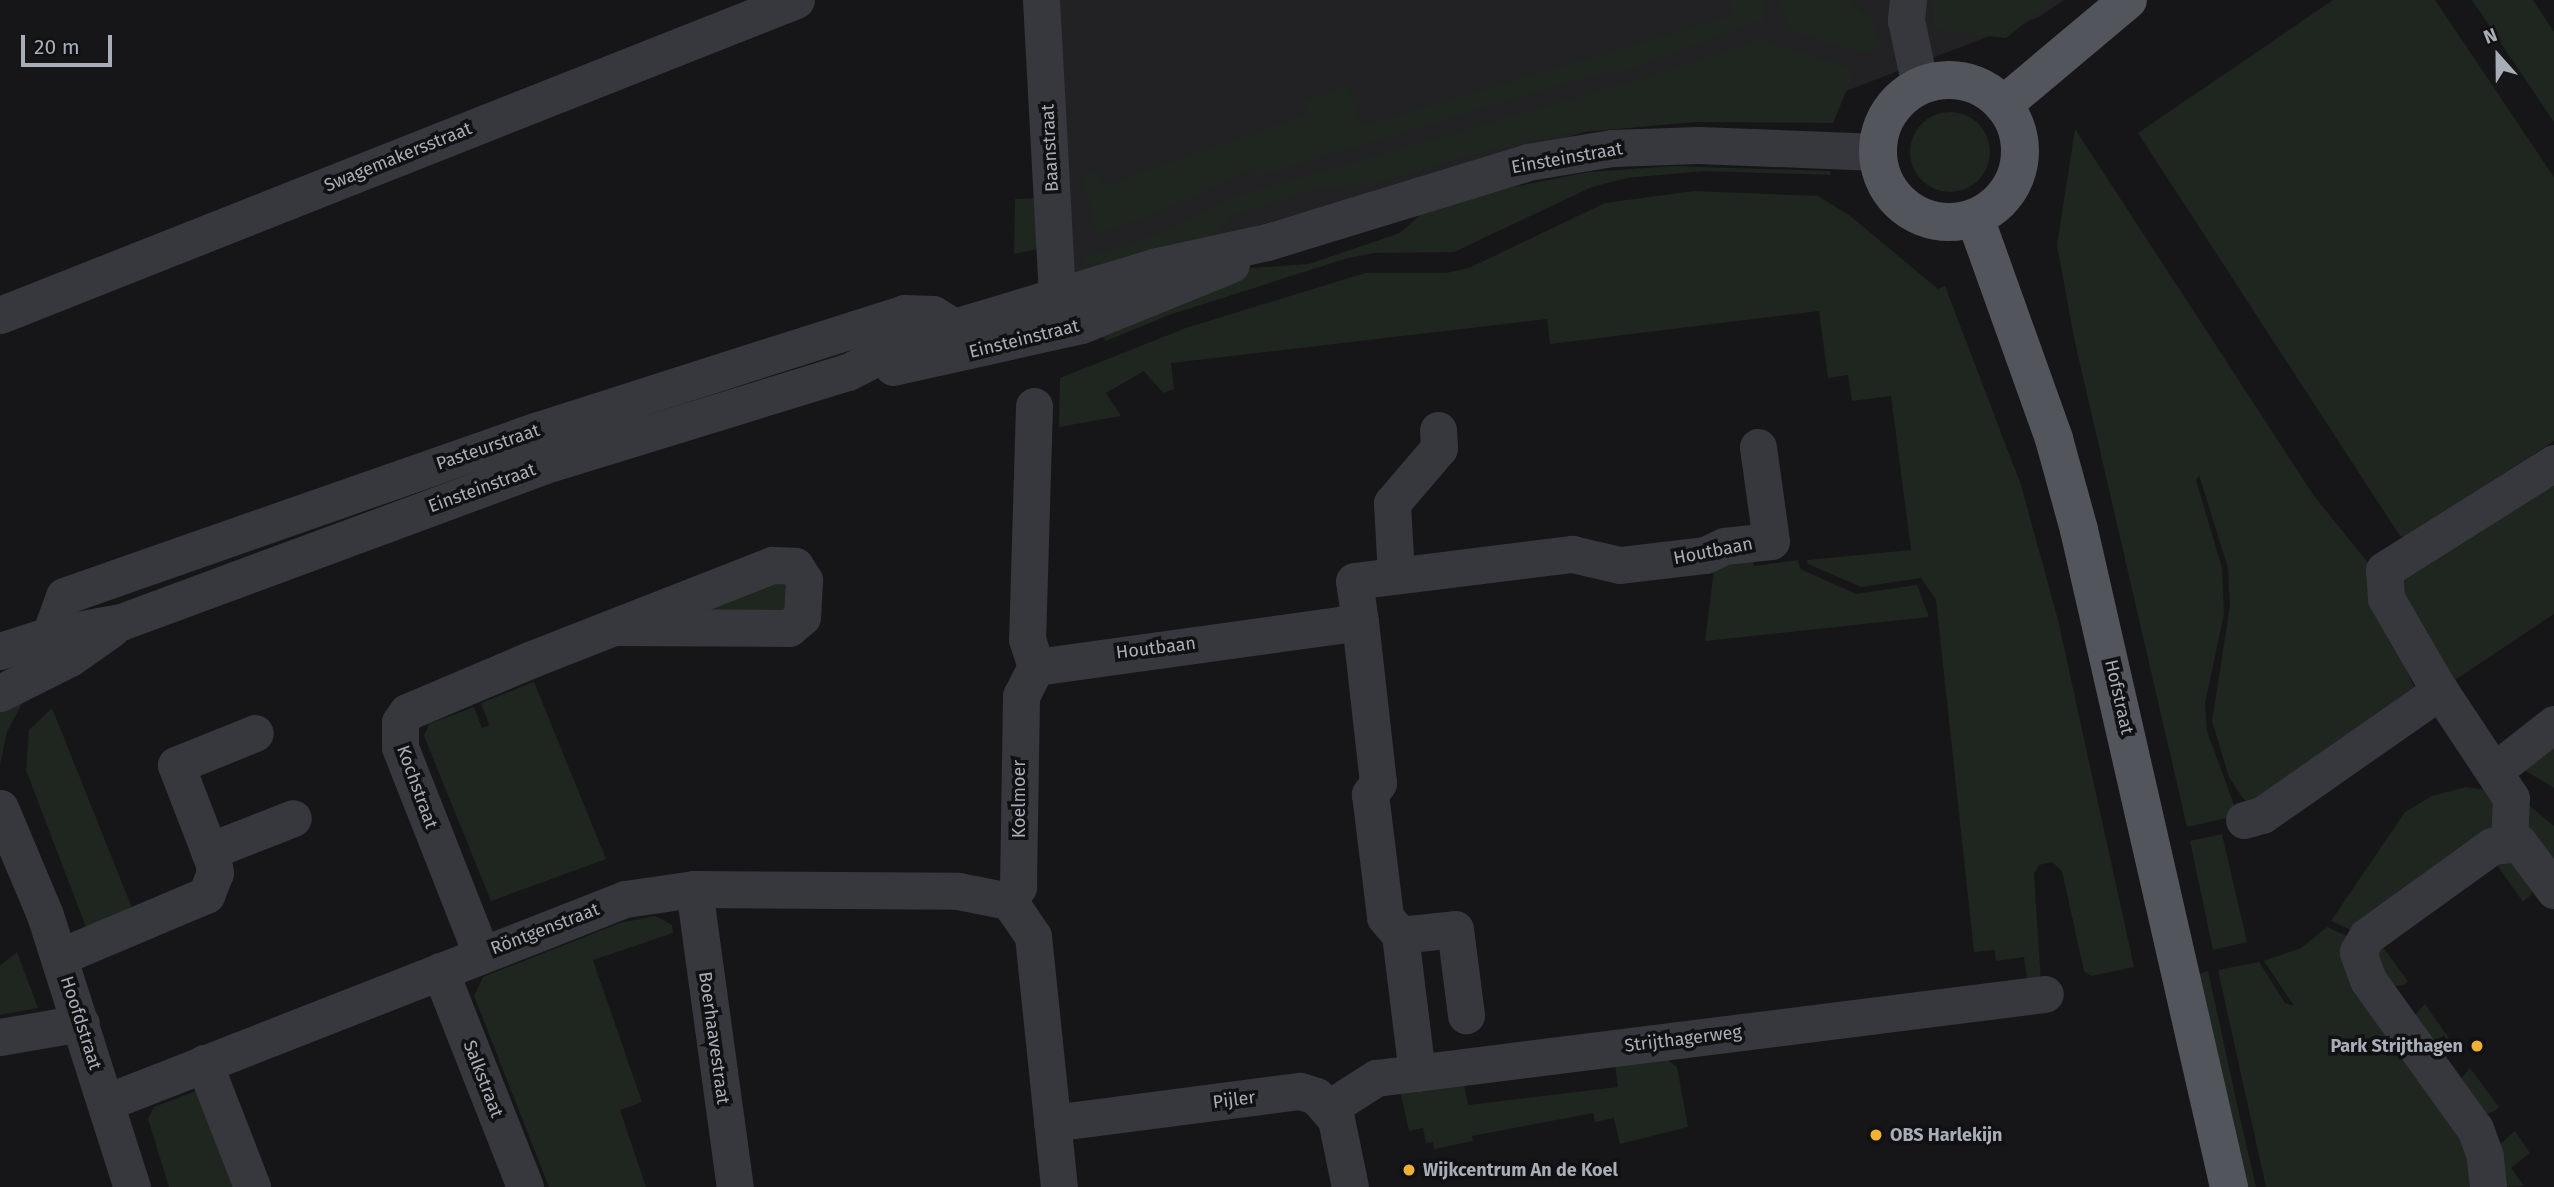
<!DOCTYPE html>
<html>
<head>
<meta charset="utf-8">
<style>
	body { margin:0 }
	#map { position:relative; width:2554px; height:1187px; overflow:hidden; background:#161618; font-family:"Fira Sans",sans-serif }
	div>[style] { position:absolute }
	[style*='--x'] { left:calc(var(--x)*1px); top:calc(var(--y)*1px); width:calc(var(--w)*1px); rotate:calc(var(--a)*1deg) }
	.built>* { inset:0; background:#222225 }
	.green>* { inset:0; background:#1e261f }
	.round { border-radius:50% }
	.minor>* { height:37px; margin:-18.5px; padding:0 18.5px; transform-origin:18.5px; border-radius:18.5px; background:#37383d }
	.major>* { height:38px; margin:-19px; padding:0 19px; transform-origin:19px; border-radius:19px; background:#53555c }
	.major>.ring { margin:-19px; padding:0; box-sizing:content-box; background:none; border:38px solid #53555c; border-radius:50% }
	.dots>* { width:19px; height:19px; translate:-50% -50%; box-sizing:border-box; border:4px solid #111113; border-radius:50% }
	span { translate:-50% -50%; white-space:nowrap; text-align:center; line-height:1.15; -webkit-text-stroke:7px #111113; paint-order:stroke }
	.street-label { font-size:18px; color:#a8adb8 }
	.poi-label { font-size:18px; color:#a8adb8; font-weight:700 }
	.right { translate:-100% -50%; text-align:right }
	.left { translate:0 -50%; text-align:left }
	.north { position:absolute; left:2463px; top:21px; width:70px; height:70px; -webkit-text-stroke:5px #111113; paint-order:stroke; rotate:339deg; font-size:19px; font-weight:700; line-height:28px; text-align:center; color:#a8adb8 }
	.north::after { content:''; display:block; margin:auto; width:24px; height:32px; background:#a8adb8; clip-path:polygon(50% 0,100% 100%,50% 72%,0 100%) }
	.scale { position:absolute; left:21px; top:35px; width:91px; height:32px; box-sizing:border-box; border:4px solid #a8adb8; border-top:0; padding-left:9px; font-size:21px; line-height:24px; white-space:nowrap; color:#a8adb8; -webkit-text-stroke:5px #111113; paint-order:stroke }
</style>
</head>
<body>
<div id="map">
	<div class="built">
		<div style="clip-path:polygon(1057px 0,2064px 0,2039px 17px,1799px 109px,1631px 119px,1074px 278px)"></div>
	</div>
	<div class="green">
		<div style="clip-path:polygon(1728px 0,1764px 0,1766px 19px,1630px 70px,1598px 74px,1257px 177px,1254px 169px,1153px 215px,1096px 234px,1083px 176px,1098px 171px,1103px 186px,1307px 114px,1304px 101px,1348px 86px,1361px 126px,1733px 15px)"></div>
		<div style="clip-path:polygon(1780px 0,1853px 0,1852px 4px,1873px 20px,1881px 50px,1857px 52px,1796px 33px,1787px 25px)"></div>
		<div style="clip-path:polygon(1933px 0,2054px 0,2006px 38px,1934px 30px)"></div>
		<div style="clip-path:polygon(2333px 0,2435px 0,2554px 177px,2554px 441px,2405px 537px,2400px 536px,2138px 133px)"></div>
		<div style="clip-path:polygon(2472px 0,2533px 0,2554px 32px,2554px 122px)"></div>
		<div style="clip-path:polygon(1759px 39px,1849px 67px,1851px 80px,1833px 123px,1695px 122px,1572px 133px,1468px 156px,1379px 183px,1322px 188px,1231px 216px,1207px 240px,1094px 267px,1080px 258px,1131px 245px,1236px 196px,1650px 76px)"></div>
		<div class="round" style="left:1910px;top:112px;width:80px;height:80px"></div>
		<div style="clip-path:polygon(2075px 129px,2314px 496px,2369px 564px,2381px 611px,2413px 685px,2425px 695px,2257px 812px,2242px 797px,2229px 777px,2212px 721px,2230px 606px,2228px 568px,2199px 475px,2196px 480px,2222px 568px,2224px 614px,2205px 703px,2207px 731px,2235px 808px,2227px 818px,2187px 827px,2074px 338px,2057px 245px)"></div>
		<div style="clip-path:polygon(1673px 166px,1830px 171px,1831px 175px,1705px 171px,1627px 178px,1592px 187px,1454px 252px,1374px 253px,1348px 258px,1169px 315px,1106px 341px,1099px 333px,1252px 268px,1309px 264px,1400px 233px,1421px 214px,1498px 190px,1589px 172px)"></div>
		<div style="clip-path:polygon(1694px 191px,1818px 196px,1849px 215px,1938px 289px,1945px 286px,2021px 485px,2058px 620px,2134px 967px,2091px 976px,2084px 971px,2062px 871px,2052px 862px,2039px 865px,2034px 874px,2041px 982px,2029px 992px,2024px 957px,1996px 961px,1995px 950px,1974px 952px,1936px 600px,1921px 578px,1861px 587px,1808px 564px,1807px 560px,1911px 550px,1891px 396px,1852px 401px,1848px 375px,1828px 378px,1819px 311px,1550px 344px,1547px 319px,1171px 363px,1174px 389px,1163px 393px,1144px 371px,1106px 393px,1121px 416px,1059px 427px,1060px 378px,1186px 328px,1365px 273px,1446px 273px,1469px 268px,1605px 203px)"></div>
		<div style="clip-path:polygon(1036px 198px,1042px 248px,1014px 254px,1015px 199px)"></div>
		<div style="clip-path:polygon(2554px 475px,2554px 614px,2446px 686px,2397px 578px)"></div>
		<div style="clip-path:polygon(1752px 558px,1754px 566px,1798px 560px,1800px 569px,1856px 594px,1917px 585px,1929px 617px,1705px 641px,1715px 562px)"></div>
		<div style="clip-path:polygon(787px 577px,792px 610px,690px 614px)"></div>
		<div style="clip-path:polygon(534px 682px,606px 859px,491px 901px,424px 736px,429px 724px,474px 707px,482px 728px,489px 725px,481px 703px)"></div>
		<div style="clip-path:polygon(26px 696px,7px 732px,0 765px,0 708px)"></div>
		<div style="clip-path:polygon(52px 708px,136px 918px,89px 935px,26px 770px,29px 730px)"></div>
		<div style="clip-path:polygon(2554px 737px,2554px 788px,2521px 768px)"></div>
		<div style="clip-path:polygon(2466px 787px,2500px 792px,2496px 825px,2351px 930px,2331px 921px,2405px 812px,2432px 796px)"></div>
		<div style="clip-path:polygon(2524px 801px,2554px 826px,2554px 870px,2522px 825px)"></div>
		<div style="clip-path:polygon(2222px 834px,2247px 942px,2213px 950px,2190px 841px)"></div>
		<div style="clip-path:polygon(2506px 855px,2533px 886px,2532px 894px,2523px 902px,2494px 861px)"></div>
		<div style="clip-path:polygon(655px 916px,672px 925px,673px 933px,593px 960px,642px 1102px,620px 1110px,646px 1187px,549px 1187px,474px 996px,483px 977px,620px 923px)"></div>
		<div style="clip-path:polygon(2327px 927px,2347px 936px,2465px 1145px,2474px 1187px,2266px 1187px,2218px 970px,2259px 962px,2285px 1003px,2294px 1006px,2264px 961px,2301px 948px)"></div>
		<div style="clip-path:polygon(2379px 942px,2408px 981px,2404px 985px,2391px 987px,2372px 947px)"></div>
		<div style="clip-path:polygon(17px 952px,38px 1008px,0 1015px,0 966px)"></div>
		<div style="clip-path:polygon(2208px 971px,2239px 1113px,2256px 1187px,2246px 1187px,2198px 974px)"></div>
		<div style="clip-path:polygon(2425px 1004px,2453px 1044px,2450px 1047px,2441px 1050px,2414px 1016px)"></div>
		<div style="clip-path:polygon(1666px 1059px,1677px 1067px,1688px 1127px,1620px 1144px,1614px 1118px,1595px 1122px,1593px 1113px,1472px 1136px,1473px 1141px,1434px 1149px,1433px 1142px,1426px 1143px,1423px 1128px,1409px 1131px,1400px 1091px,1464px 1084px,1468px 1105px,1618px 1087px,1615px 1065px)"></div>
		<div style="clip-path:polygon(2470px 1068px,2499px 1107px,2495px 1111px,2486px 1114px,2460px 1080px)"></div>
		<div style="clip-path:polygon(196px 1091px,238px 1187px,169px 1187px,148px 1119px,154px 1107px)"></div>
		<div style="clip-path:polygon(2515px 1131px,2530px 1153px,2511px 1168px,2524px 1186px,2503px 1187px,2497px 1147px)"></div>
	</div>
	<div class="minor">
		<div style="--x:1041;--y:0;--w:296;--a:86.9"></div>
		<div style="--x:1908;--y:0;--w:20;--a:96"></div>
		<div style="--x:1906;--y:20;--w:67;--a:78"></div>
		<div style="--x:0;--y:315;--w:856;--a:-21.59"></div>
		<div style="--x:893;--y:367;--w:193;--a:-12.6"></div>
		<div style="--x:1081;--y:325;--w:162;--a:-22.1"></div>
		<div style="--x:1034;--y:406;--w:233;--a:91.7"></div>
		<div style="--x:1027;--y:639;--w:29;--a:72"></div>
		<div style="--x:1396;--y:575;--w:72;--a:-93.2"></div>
		<div style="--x:1392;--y:503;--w:72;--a:-49.5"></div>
		<div style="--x:1439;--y:448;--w:18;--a:-93"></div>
		<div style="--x:1360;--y:622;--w:162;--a:83.6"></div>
		<div style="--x:1378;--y:783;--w:14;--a:126"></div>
		<div style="--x:1370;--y:794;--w:124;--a:83"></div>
		<div style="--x:1385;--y:917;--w:23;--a:50"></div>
		<div style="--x:1400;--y:935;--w:139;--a:83"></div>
		<div style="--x:50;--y:635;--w:41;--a:-70.3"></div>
		<div style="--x:64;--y:596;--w:502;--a:-19.3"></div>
		<div style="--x:538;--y:430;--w:384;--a:-17.7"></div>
		<div style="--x:904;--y:313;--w:29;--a:2"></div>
		<div style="--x:933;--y:314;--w:25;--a:32"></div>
		<div style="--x:0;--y:651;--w:52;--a:-17.7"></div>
		<div style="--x:50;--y:635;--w:72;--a:-10.4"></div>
		<div style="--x:121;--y:622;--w:452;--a:-20.3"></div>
		<div style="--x:545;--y:465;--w:317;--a:-17.1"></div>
		<div style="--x:848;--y:372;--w:51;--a:-27.1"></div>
		<div style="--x:893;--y:349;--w:65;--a:-19.8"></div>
		<div style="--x:954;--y:327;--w:212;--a:-16.7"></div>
		<div style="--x:1157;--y:266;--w:113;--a:-12.3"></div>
		<div style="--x:1267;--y:242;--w:273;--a:-17"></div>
		<div style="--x:1528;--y:162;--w:85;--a:-9.5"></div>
		<div style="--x:1612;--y:148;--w:86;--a:-2"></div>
		<div style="--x:1698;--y:145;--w:180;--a:2.2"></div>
		<div style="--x:1036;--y:667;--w:327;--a:-7.9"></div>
		<div style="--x:1360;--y:622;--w:41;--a:-98.3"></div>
		<div style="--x:1354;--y:581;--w:220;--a:-7.1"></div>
		<div style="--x:1572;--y:554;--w:49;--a:12.9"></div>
		<div style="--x:1620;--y:565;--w:86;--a:-6.7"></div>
		<div style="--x:1705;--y:555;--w:21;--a:-25"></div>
		<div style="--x:1724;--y:546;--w:47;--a:-6.1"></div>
		<div style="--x:1771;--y:541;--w:95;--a:-97.9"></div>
		<div style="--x:0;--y:693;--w:78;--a:-26.6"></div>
		<div style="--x:70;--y:658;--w:50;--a:-35.3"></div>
		<div style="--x:2494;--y:771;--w:76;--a:-38.1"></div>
		<div style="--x:0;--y:808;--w:116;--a:67.2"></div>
		<div style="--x:45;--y:915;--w:286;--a:72.3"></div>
		<div style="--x:2244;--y:820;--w:19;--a:-16"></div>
		<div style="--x:2262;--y:815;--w:217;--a:-34.9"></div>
		<div style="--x:2509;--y:843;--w:45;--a:-87.5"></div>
		<div style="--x:2511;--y:798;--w:138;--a:-123.5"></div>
		<div style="--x:2435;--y:683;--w:98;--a:-120"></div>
		<div style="--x:2386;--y:598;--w:28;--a:-94"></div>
		<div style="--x:2384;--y:570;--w:201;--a:-32.2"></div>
		<div style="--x:209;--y:851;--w:90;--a:-21.4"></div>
		<div style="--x:694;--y:889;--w:301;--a:82.2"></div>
		<div style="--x:1009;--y:901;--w:42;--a:55.6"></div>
		<div style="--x:1033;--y:936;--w:252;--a:84.1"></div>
		<div style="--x:1009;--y:901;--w:17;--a:-57"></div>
		<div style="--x:1018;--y:887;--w:191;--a:-89.1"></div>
		<div style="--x:1021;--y:696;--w:33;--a:-63"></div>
		<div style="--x:1400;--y:935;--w:55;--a:-6.2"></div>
		<div style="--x:1455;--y:929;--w:87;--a:82.7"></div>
		<div style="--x:481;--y:953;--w:221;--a:-111.5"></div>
		<div style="--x:400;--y:747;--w:25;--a:-90"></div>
		<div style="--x:400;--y:722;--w:12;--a:-55"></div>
		<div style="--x:407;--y:712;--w:136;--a:-23"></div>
		<div style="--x:532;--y:659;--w:258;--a:-21.4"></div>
		<div style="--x:772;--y:565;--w:23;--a:2"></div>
		<div style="--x:795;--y:566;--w:17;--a:57"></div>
		<div style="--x:804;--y:580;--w:37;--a:93"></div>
		<div style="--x:802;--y:617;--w:17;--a:140"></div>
		<div style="--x:789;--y:628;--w:174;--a:-179.7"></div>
		<div style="--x:59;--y:957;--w:160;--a:-22.9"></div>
		<div style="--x:206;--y:895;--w:24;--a:-68"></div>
		<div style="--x:215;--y:873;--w:12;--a:-99"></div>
		<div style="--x:213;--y:861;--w:103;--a:-111.1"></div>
		<div style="--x:176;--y:765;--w:85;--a:-22.1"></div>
		<div style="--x:440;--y:971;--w:232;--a:68.5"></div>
		<div style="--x:0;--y:1037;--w:82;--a:-9.8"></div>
		<div style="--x:204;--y:1063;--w:133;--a:68.8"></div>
		<div style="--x:107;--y:1102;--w:556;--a:-21.4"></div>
		<div style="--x:625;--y:899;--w:70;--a:-8.2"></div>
		<div style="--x:694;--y:889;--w:264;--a:0.4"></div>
		<div style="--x:958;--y:891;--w:52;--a:11.1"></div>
		<div style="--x:1329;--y:1108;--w:56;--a:-32.6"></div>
		<div style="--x:1376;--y:1078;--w:674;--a:-7.16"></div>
		<div style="--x:1052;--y:1123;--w:250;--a:-7.4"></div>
		<div style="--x:1300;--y:1091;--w:17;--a:17"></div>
		<div style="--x:1316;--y:1096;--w:30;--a:49"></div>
		<div style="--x:1336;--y:1119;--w:69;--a:78.4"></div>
		<div style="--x:2488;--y:1187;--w:31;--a:-96"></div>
		<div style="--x:2485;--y:1156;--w:29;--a:-110"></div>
		<div style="--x:2475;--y:1129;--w:183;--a:-125.7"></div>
		<div style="--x:2368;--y:980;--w:30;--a:-110"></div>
		<div style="--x:2358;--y:952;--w:18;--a:-61"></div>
		<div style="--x:2367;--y:936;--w:154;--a:-35.8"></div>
		<div style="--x:2492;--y:846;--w:27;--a:-6"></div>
		<div style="--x:2519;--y:843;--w:59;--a:53.3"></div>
	</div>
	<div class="major">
		<div class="ring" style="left:1878px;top:80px;width:104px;height:104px"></div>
		<div style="--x:2003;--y:105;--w:163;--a:-40"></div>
		<div style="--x:1975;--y:218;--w:235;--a:70.3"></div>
		<div style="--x:2054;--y:439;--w:94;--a:74.6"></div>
		<div style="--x:2079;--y:530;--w:674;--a:77.14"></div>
	</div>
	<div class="dots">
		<div style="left:2477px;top:1046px;background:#f2b134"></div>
		<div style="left:1876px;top:1135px;background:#f2b134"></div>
		<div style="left:1409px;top:1170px;background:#f2b134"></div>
	</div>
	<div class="street-label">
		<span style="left:1050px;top:148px;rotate:-93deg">Baanstraat</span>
		<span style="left:398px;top:157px;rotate:-22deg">Swagemakersstraat</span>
		<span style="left:1567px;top:158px;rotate:-10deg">Einsteinstraat</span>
		<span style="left:1024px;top:339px;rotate:-14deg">Einsteinstraat</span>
		<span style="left:488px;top:447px;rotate:-19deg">Pasteurstraat</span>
		<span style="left:482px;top:488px;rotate:-20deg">Einsteinstraat</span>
		<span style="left:1713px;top:551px;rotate:-11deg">Houtbaan</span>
		<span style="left:1156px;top:648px;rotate:-7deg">Houtbaan</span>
		<span style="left:2119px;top:697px;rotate:77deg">Hofstraat</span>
		<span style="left:417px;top:787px;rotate:70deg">Kochstraat</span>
		<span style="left:1019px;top:799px;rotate:-90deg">Koelmoer</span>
		<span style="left:545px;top:929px;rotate:-21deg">Röntgenstraat</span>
		<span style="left:81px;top:1023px;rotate:72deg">Hoofdstraat</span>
		<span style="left:714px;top:1038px;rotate:82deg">Boerhaavestraat</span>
		<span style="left:1683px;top:1039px;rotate:-7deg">Strijthagerweg</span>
		<span style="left:483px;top:1079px;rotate:69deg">Salkstraat</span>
		<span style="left:1234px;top:1100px;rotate:-7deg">Pijler</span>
	</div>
	<div class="poi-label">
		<span class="right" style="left:2463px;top:1046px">Park Strijthagen</span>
		<span class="left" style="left:1890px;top:1135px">OBS Harlekijn</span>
		<span class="left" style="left:1423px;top:1170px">Wijkcentrum An de Koel</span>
	</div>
	<div class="north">N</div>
	<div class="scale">20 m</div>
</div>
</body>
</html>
